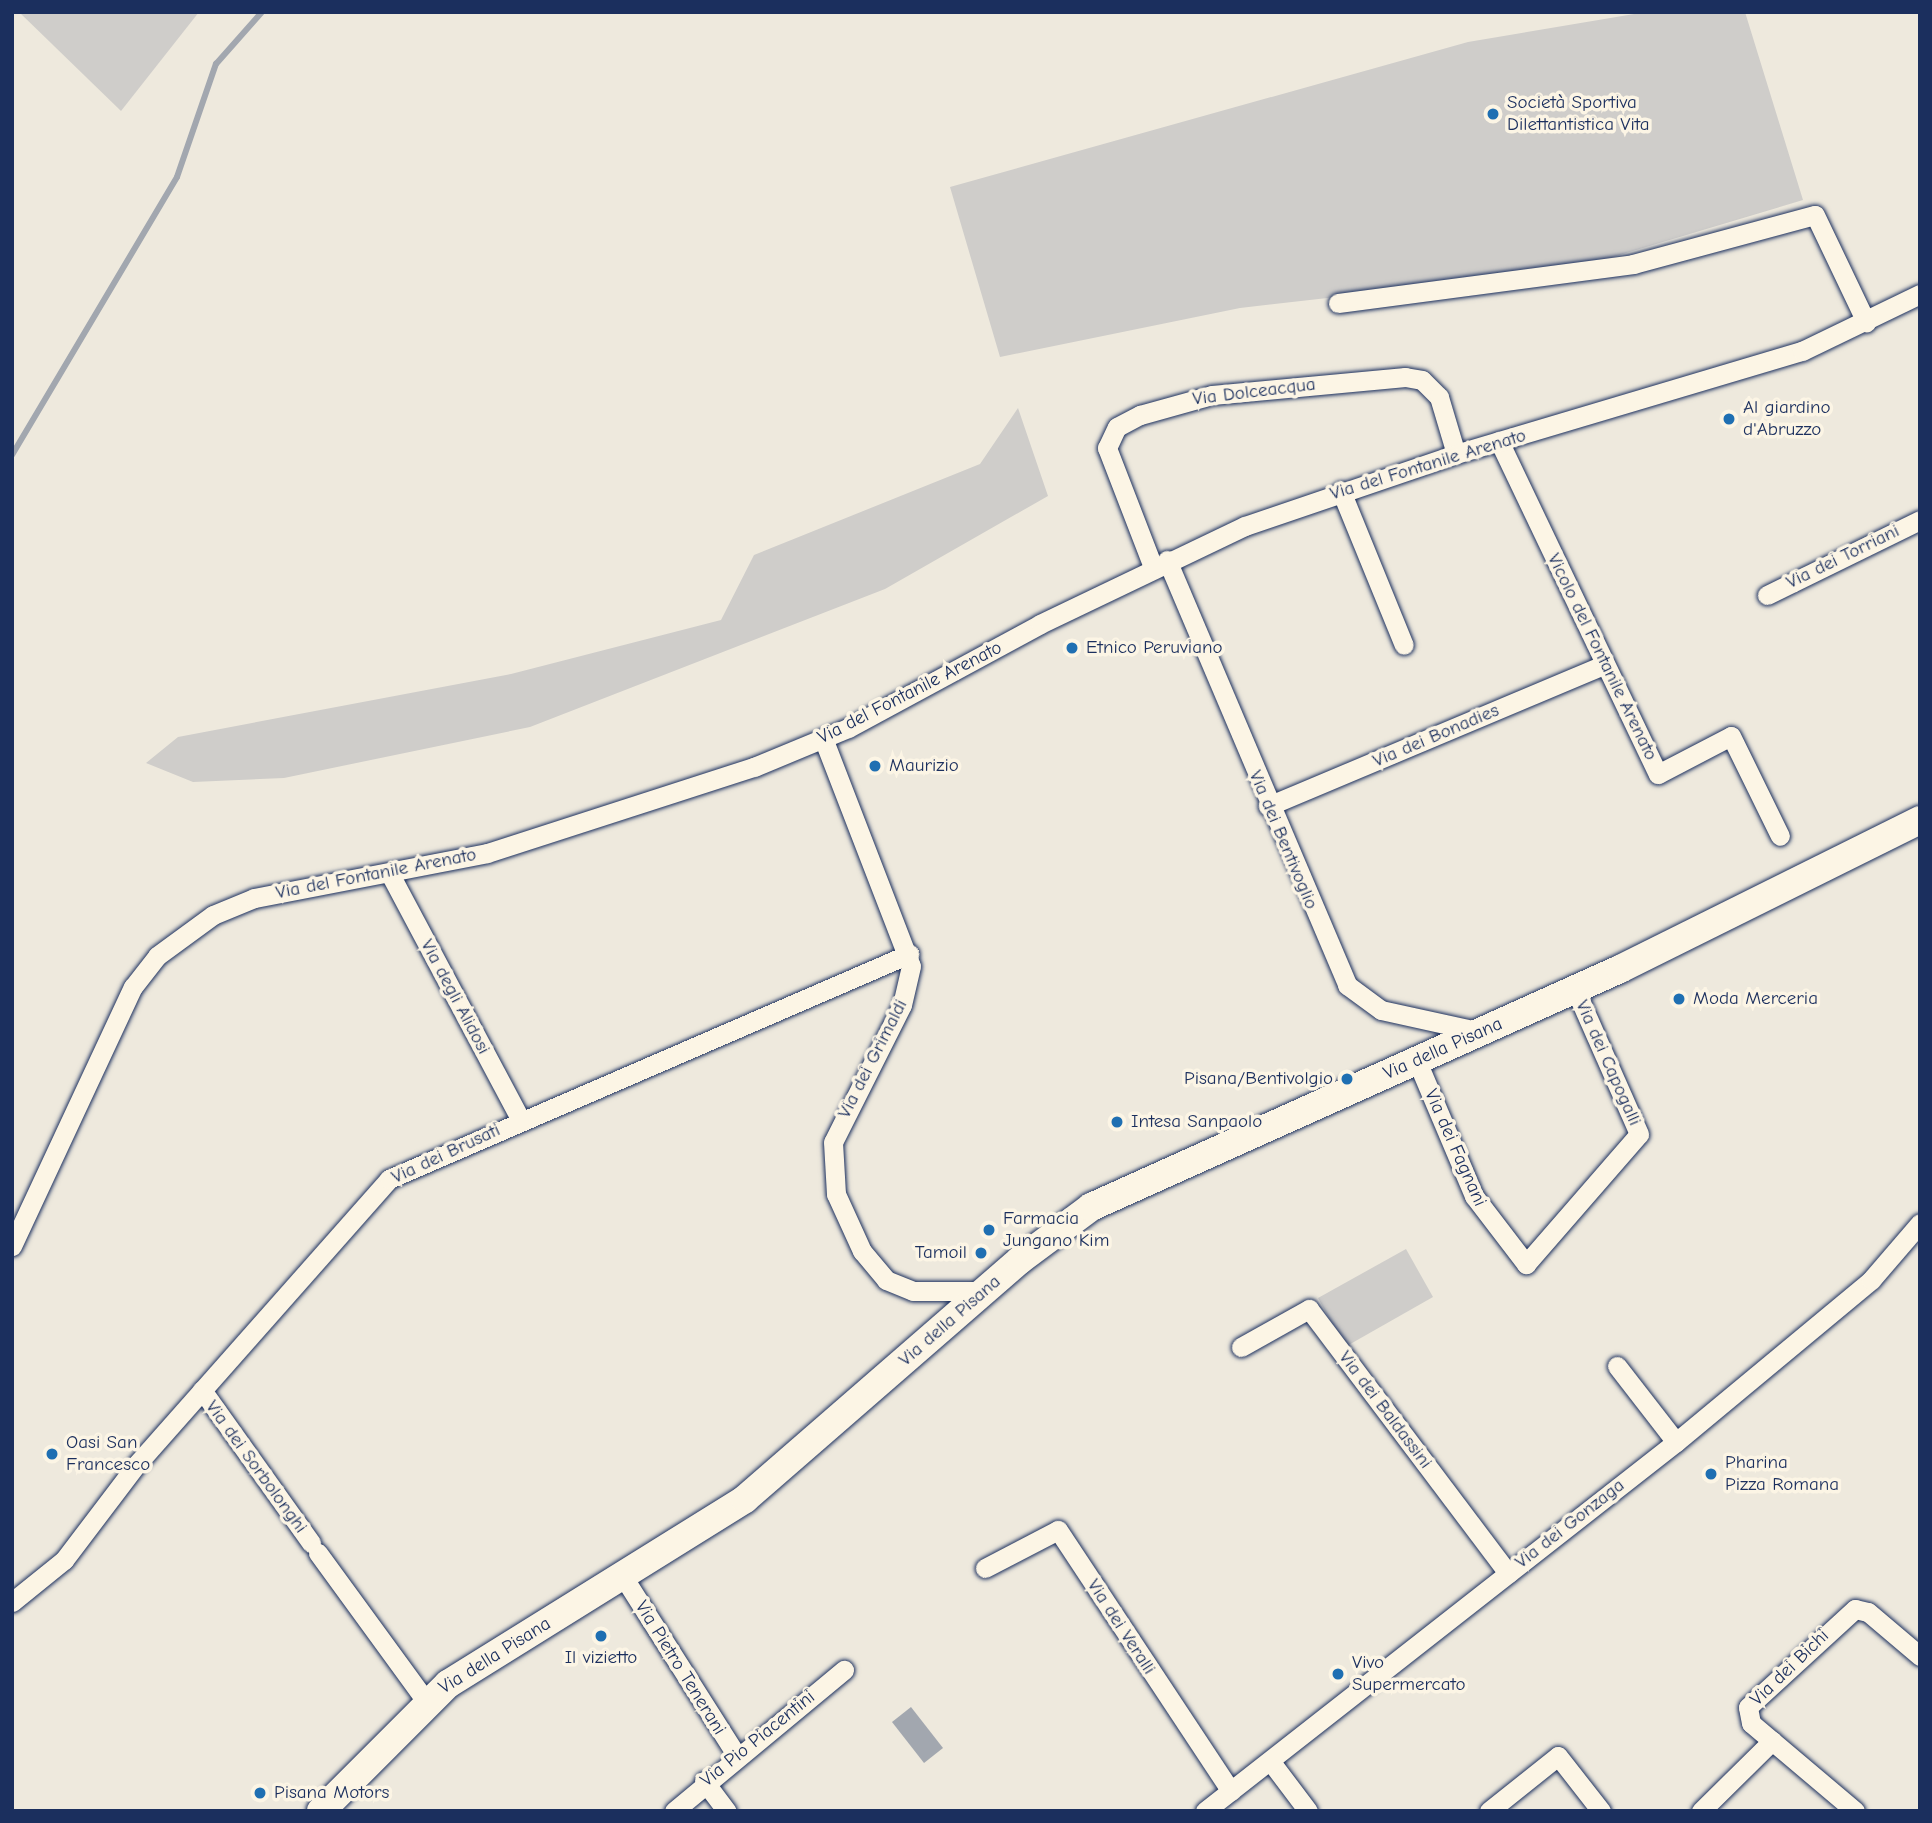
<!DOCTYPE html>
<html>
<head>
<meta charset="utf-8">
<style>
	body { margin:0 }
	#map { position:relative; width:1932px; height:1823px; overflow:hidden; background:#eee9dd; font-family:"Comic Neue",sans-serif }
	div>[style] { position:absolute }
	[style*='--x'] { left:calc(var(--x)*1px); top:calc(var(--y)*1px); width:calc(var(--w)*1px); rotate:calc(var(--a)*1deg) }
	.green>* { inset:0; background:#cfcdca }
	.water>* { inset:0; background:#a2a7af }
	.stream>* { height:6px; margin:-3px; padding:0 3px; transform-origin:3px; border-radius:3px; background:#a2a7af }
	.roads { filter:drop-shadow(0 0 2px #1b2f5e) drop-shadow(0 0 2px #1b2f5e) }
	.street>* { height:19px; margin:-9.5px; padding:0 9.5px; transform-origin:9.5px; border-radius:9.5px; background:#fcf5e5 }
	.secondary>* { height:28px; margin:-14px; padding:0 14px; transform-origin:14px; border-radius:14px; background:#fcf5e5 }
	.dots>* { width:19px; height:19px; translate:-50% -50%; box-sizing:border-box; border:4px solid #fcf5e5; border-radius:50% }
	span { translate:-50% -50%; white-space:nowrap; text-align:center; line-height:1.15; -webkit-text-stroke:7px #fcf5e5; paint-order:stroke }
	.poi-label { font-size:19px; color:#1b2f5e }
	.left { translate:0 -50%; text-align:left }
	.right { translate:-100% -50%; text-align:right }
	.street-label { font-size:19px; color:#1b2f5e }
	.frame { position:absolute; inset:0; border:14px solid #1b2f5e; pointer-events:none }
</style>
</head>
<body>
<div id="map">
	<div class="green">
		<div style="clip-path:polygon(19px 12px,199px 12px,121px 111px)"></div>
		<div style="clip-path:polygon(1646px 12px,1745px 12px,1803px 200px,1566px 271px,1240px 308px,1000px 357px,950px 187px,1468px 42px)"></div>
		<div style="clip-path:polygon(1018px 408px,1048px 496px,885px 589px,530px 727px,284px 778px,193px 782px,146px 763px,178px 737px,511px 674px,721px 620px,754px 555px,980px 464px)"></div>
		<div style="clip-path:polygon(1406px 1249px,1433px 1297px,1345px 1347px,1318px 1298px)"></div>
	</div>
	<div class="water">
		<div style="clip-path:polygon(911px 1707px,943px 1748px,924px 1763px,892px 1722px)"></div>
	</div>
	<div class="stream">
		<div style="--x:12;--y:455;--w:323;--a:-59.3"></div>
		<div style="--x:177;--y:177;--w:120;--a:-71"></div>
		<div style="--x:216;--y:64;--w:69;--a:-48.5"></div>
	</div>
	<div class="roads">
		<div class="street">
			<div style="--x:1338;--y:303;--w:298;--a:-7.5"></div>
			<div style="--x:1633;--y:264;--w:188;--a:-15.1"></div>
			<div style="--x:1815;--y:215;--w:119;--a:64.5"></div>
			<div style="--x:1499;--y:441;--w:369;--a:64.5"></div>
			<div style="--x:1658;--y:774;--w:82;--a:-27.5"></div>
			<div style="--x:1731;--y:736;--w:111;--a:63.9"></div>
			<div style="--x:1341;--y:491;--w:166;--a:67.8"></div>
			<div style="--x:1167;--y:560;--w:462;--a:67"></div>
			<div style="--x:1347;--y:985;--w:42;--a:36.3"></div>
			<div style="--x:1381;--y:1010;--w:102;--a:12.4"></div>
			<div style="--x:1153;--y:567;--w:128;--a:-111.1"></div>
			<div style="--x:1107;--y:448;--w:23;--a:-65"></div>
			<div style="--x:1117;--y:427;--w:26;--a:-28"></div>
			<div style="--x:1140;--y:415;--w:75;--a:-15.5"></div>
			<div style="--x:1212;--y:395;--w:194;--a:-5.3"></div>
			<div style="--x:1405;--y:377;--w:17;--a:10"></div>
			<div style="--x:1422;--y:380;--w:24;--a:45"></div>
			<div style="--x:1439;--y:397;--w:59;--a:73.4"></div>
			<div style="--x:1767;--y:595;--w:170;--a:-26.1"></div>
			<div style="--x:823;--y:738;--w:244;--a:68.9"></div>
			<div style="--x:911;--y:966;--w:40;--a:103"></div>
			<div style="--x:902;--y:1005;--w:153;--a:116.7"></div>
			<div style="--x:833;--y:1142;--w:52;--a:86.7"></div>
			<div style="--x:836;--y:1194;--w:63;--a:65.5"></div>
			<div style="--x:862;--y:1251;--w:38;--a:50"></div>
			<div style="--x:886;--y:1280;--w:29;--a:22"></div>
			<div style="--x:913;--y:1291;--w:70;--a:0"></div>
			<div style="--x:1268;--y:806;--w:364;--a:-22.8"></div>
			<div style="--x:390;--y:874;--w:277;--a:62"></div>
			<div style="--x:1417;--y:1061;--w:147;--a:67.1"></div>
			<div style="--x:1474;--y:1196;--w:86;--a:52.6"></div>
			<div style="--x:1526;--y:1264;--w:172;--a:-49"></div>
			<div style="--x:1639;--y:1134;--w:158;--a:-113.8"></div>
			<div style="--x:12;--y:1246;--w:286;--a:-65"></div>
			<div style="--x:133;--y:987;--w:39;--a:-52"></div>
			<div style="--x:157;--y:956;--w:69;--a:-36.2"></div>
			<div style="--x:213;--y:915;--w:44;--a:-22.5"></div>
			<div style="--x:254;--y:898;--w:237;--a:-10.9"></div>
			<div style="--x:487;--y:853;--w:281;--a:-17.9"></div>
			<div style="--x:754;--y:767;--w:102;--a:-22.5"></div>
			<div style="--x:848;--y:728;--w:218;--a:-28.4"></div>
			<div style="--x:1040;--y:624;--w:227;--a:-25.6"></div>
			<div style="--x:1245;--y:526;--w:223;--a:-18.8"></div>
			<div style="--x:1456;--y:454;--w:361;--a:-16.6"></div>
			<div style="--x:1802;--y:351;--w:131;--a:-25.8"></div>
			<div style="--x:1241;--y:1347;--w:78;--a:-29.2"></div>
			<div style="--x:1309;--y:1309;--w:331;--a:53"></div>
			<div style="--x:1617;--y:1366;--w:96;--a:52.2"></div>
			<div style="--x:202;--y:1390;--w:188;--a:54.5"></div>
			<div style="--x:318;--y:1553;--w:183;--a:53.9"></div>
			<div style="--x:985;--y:1568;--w:82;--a:-27.5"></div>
			<div style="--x:1058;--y:1530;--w:313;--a:56.5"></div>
			<div style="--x:624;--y:1578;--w:211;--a:57.6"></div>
			<div style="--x:12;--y:1602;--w:67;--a:-38.9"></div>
			<div style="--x:64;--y:1560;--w:121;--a:-52.8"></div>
			<div style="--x:137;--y:1464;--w:380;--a:-48.5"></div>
			<div style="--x:389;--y:1179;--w:567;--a:-23.4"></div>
			<div style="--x:1271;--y:1762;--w:61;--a:52.9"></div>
			<div style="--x:704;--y:1781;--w:38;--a:53"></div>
			<div style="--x:674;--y:1811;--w:221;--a:-39.7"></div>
			<div style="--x:1205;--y:1811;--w:598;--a:-38.08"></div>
			<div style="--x:1676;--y:1442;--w:254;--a:-39.7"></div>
			<div style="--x:1871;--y:1280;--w:75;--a:-49.3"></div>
			<div style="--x:1489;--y:1811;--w:88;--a:-38.6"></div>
			<div style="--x:1558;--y:1756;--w:70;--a:52"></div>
			<div style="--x:1701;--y:1811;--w:100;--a:-44.6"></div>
			<div style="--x:1855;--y:1811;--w:136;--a:-139.8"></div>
			<div style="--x:1751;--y:1723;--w:16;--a:-101"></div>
			<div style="--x:1748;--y:1707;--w:145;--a:-42.5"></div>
			<div style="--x:1855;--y:1609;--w:13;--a:13"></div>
			<div style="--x:1868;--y:1612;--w:68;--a:40.2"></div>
		</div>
		<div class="secondary">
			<div style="--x:321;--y:1811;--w:180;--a:-45"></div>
			<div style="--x:448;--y:1684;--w:350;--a:-31.9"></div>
			<div style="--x:745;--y:1499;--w:364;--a:-41"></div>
			<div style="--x:1020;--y:1260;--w:89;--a:-36.7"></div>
			<div style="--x:1091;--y:1207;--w:580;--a:-24.22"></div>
			<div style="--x:1620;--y:969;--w:335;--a:-26.4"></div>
		</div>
	</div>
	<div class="dots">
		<div style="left:1493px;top:114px;background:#1f6fb2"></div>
		<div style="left:1729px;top:419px;background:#1f6fb2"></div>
		<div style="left:1072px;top:648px;background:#1f6fb2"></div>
		<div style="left:875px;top:766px;background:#1f6fb2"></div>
		<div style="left:1679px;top:999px;background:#1f6fb2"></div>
		<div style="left:1347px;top:1079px;background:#1f6fb2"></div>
		<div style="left:1117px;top:1122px;background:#1f6fb2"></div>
		<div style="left:989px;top:1230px;background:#1f6fb2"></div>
		<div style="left:981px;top:1253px;background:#1f6fb2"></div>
		<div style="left:52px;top:1454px;background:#1f6fb2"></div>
		<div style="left:1711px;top:1474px;background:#1f6fb2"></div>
		<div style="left:601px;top:1636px;background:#1f6fb2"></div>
		<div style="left:1338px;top:1674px;background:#1f6fb2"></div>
		<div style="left:260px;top:1793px;background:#1f6fb2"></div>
	</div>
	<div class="poi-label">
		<span class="left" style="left:1507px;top:114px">Società Sportiva<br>Dilettantistica Vita</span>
		<span class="left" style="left:1743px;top:419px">Al giardino<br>d'Abruzzo</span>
		<span class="left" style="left:1086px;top:648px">Etnico Peruviano</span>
		<span class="left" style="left:889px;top:766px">Maurizio</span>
		<span class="left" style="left:1693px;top:999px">Moda Merceria</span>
		<span class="right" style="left:1333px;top:1079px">Pisana/Bentivolgio</span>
		<span class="left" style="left:1131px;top:1122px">Intesa Sanpaolo</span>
		<span class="left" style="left:1003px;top:1230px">Farmacia<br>Jungano Kim</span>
		<span class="right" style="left:967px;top:1253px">Tamoil</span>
		<span class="left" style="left:66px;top:1454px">Oasi San<br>Francesco</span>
		<span class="left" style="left:1725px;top:1474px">Pharina<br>Pizza Romana</span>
		<span style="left:601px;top:1658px">Il vizietto</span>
		<span class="left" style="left:1352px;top:1674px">Vivo<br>Supermercato</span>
		<span class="left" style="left:274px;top:1793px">Pisana Motors</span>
	</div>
	<div class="street-label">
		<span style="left:1254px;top:392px;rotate:-7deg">Via Dolceacqua</span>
		<span style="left:1428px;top:465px;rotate:-17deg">Via del Fontanile Arenato</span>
		<span style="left:1843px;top:557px;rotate:-26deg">Via dei Torriani</span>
		<span style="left:1602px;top:657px;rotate:64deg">Vicolo del Fontanile Arenato</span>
		<span style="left:910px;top:693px;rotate:-27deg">Via del Fontanile Arenato</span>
		<span style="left:1436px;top:736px;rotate:-23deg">Via dei Bonadies</span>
		<span style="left:1283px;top:840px;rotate:67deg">Via dei Bentivoglio</span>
		<span style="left:376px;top:874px;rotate:-11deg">Via del Fontanile Arenato</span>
		<span style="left:455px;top:997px;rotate:62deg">Via degli Alidosi</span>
		<span style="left:1443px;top:1049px;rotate:-24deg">Via della Pisana</span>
		<span style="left:873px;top:1059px;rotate:-63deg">Via dei Grimaldi</span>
		<span style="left:1608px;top:1063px;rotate:66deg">Via dei Capogalli</span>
		<span style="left:1455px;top:1148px;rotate:66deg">Via dei Fagnani</span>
		<span style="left:446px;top:1154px;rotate:-25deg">Via dei Brusati</span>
		<span style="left:950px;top:1321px;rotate:-41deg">Via della Pisana</span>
		<span style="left:1385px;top:1410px;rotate:53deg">Via dei Baldassini</span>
		<span style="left:256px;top:1467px;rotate:54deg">Via dei Sorbolonghi</span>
		<span style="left:1570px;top:1524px;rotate:-38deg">Via dei Gonzaga</span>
		<span style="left:1121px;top:1627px;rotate:57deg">Via dei Veralli</span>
		<span style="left:495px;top:1656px;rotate:-32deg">Via della Pisana</span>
		<span style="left:680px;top:1668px;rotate:58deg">Via Pietro Tenerani</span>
		<span style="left:1790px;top:1668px;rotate:-44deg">Via dei Bichi</span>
		<span style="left:758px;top:1739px;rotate:-39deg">Via Pio Piacentini</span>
	</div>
	<div class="frame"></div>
</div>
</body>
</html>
